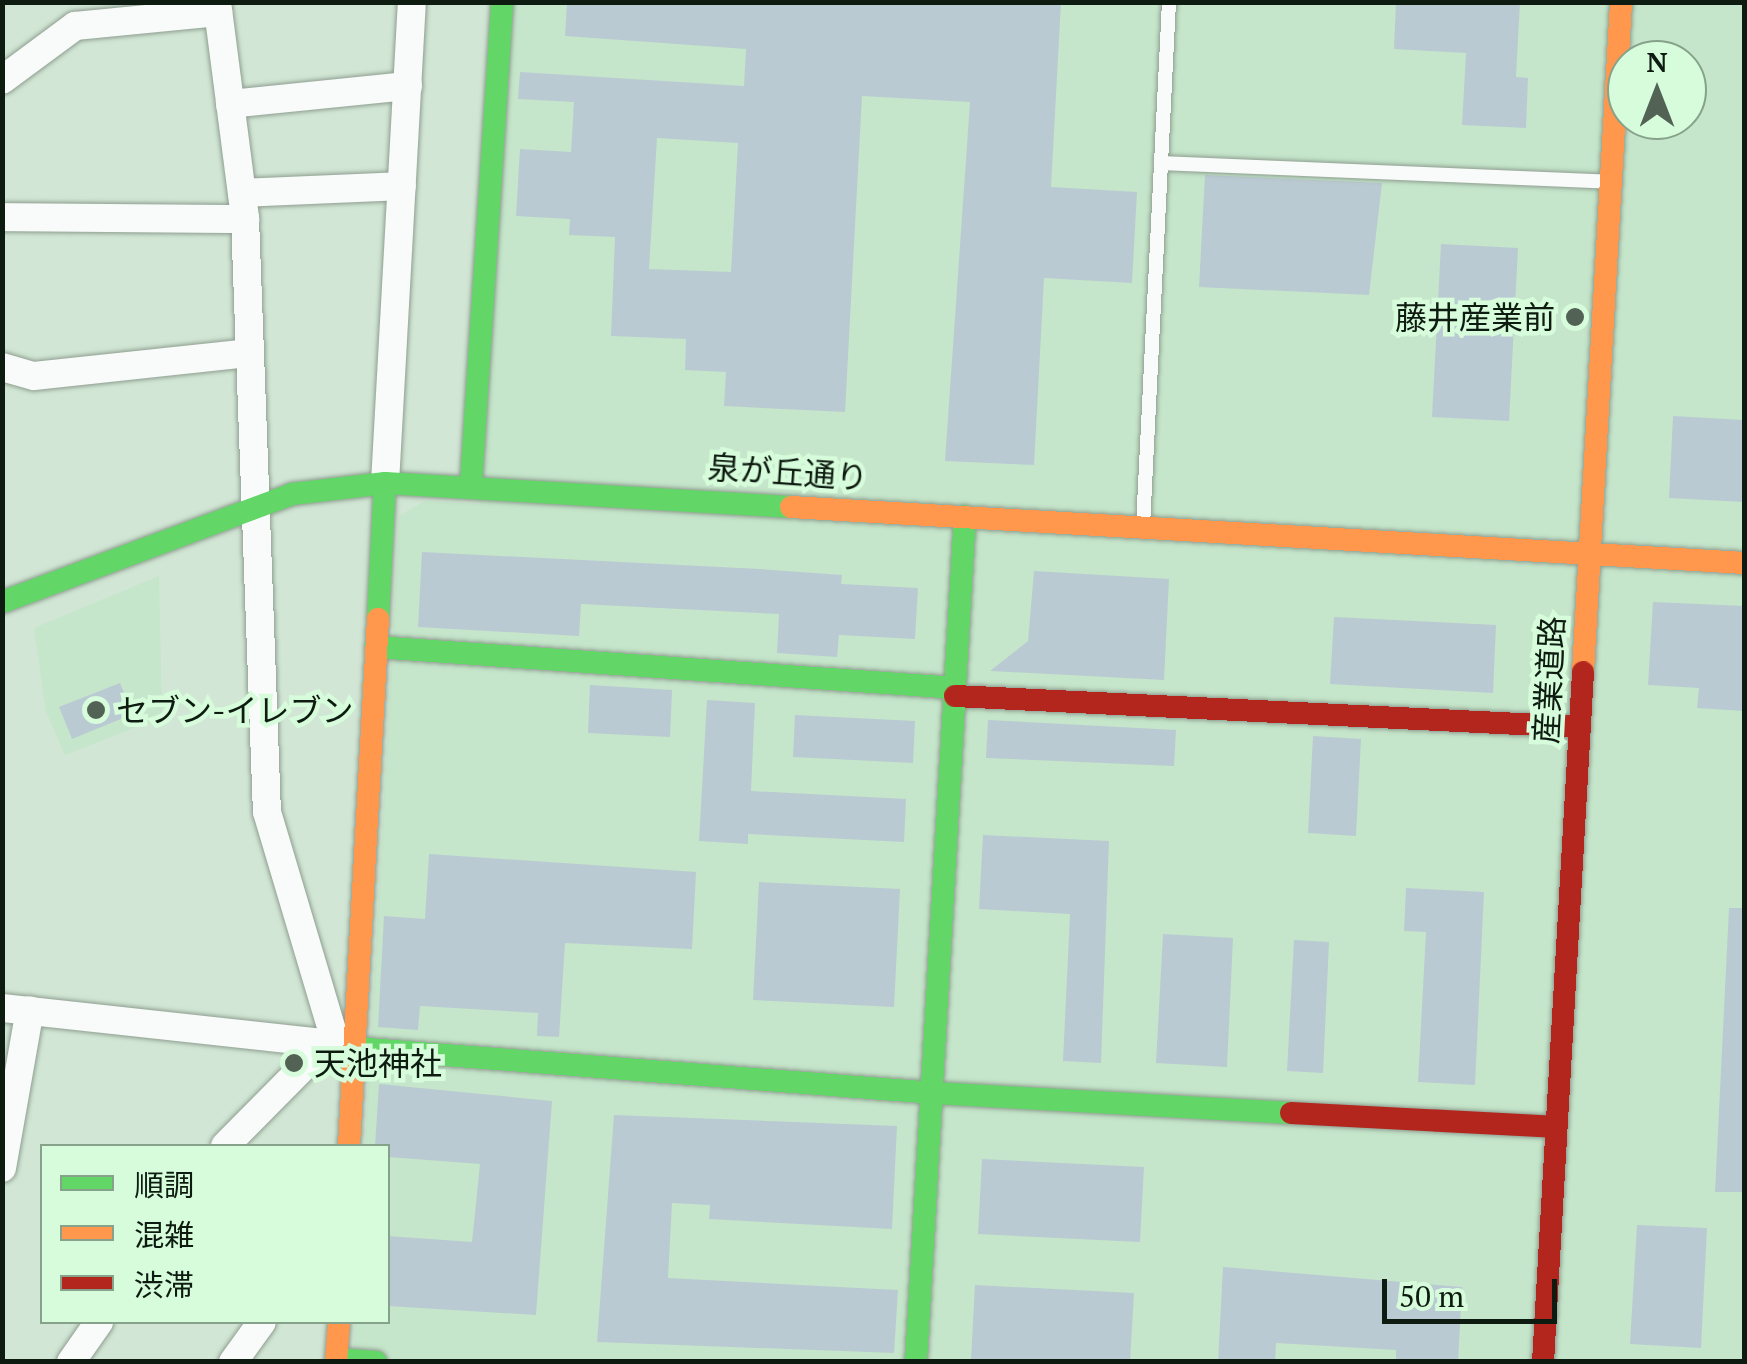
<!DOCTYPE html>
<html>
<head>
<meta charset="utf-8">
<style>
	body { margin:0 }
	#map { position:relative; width:1747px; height:1364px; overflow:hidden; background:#d1e6d4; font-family:"PT Serif","Noto Sans JP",serif }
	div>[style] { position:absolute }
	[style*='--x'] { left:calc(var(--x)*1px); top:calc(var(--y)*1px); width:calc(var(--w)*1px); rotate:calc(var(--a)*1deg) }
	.built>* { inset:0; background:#c5e6ca }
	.building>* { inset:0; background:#bacad2 }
	.roads { filter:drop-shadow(0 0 2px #8f9e91) drop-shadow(0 0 2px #8f9e91) }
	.lane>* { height:14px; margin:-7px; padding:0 7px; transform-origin:7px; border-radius:7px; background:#f8fbf9 }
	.street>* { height:28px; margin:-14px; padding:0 14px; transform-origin:14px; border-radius:14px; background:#f8fbf9 }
	.fast>* { height:22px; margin:-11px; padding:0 11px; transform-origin:11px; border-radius:11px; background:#63d668 }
	.slow>* { height:22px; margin:-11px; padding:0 11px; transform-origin:11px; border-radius:11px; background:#ff974d }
	.jam>* { height:22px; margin:-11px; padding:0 11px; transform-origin:11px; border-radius:11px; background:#b3261e }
	.dots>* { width:28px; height:28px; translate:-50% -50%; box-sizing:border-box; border:5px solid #d6fcdb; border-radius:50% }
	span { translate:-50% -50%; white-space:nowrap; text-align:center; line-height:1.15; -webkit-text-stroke:9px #d6fcdb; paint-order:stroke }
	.poi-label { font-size:32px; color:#0e1b10 }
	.right { translate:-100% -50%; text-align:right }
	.left { translate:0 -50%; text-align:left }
	.street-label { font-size:32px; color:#0e1b10 }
	.frame { position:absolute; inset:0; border:5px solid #0e1b10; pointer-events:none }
	.legend { position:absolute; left:40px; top:1144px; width:350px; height:180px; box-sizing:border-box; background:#d6fcdb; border:2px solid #86a28a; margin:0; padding:12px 18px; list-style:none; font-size:30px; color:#0e1b10 }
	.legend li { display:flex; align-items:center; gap:20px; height:50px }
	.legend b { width:50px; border:2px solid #86a28a }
	.north { position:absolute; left:1607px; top:40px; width:100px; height:100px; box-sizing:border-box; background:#d6fcdb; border:2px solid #86a28a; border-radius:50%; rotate:0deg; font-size:28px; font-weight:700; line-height:40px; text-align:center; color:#0e1b10 }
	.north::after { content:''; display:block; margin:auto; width:35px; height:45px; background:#526255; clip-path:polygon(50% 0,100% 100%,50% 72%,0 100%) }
	.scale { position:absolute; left:1382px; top:1279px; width:175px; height:45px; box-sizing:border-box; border:5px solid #0e1b10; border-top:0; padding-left:12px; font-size:30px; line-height:35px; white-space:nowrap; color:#0e1b10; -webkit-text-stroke:8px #d6fcdb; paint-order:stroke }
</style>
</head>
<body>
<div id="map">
	<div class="built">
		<div style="clip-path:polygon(evenodd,511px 3px,1744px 3px,1744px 1361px,353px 1362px,355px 1322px,388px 1322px,388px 1146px,365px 1146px,399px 516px,425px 501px,479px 504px,511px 3px,1627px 60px,1687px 60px,1687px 120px,1627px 120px,1627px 60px)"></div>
		<div style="clip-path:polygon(159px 576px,162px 717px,65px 755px,46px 712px,34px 628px)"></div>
	</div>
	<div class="building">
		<div style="clip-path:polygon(evenodd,567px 2px,1061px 2px,1051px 187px,1137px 192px,1132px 283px,1044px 278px,1034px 465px,945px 461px,970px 102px,862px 96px,845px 412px,724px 406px,726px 372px,685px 370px,686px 339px,611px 336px,615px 237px,569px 235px,570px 219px,516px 216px,520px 149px,571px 152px,574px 102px,518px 99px,520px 72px,744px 86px,746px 49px,565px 36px,567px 2px,657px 138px,738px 143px,731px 272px,649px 269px,657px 138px)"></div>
		<div style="clip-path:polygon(1396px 2px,1520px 2px,1516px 77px,1528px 78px,1526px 128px,1462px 125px,1466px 53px,1394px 49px)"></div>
		<div style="clip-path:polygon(1205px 175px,1382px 183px,1369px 295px,1199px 287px)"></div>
		<div style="clip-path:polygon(1441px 244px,1518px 248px,1509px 421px,1432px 417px)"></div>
		<div style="clip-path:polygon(1673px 416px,1744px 420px,1744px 502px,1669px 498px)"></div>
		<div style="clip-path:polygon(422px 552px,760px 569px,842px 575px,841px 584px,918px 588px,915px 639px,839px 635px,837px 657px,777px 653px,779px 614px,581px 604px,579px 636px,418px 627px)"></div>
		<div style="clip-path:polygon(1034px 571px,1169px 579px,1164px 680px,990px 671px,1028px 641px)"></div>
		<div style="clip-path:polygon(1653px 602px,1744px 606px,1744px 711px,1697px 708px,1699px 688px,1648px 685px)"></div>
		<div style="clip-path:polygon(1334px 617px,1496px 625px,1493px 693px,1330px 684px)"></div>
		<div style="clip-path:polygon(120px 683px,133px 714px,72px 739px,59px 707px)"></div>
		<div style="clip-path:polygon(590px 685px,672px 690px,670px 737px,588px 733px)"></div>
		<div style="clip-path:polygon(707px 700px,755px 703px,751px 791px,906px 799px,904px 842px,748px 834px,748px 844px,699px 841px)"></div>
		<div style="clip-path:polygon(795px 715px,915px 721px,913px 763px,793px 757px)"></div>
		<div style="clip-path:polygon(988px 720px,1176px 730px,1174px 766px,986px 758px)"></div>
		<div style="clip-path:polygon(1313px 736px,1361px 739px,1356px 836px,1308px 833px)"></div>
		<div style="clip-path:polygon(983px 835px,1109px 841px,1101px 1063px,1063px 1061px,1070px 914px,979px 909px)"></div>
		<div style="clip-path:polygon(429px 854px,696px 872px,692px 949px,565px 943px,559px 1037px,537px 1036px,538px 1013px,420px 1006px,418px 1030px,378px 1027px,384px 916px,425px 919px)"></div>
		<div style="clip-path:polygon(759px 882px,900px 889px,894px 1007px,753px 1000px)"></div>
		<div style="clip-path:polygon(1406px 888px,1484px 892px,1475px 1085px,1418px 1082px,1426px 932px,1404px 931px)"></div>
		<div style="clip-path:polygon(1729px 908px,1744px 908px,1744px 1192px,1715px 1192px)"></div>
		<div style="clip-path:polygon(1163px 934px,1233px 938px,1227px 1067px,1156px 1063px)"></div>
		<div style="clip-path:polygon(1294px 940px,1329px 942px,1323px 1073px,1287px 1071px)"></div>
		<div style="clip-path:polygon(379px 1084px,552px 1101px,536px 1315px,388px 1306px,388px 1236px,472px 1242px,480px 1164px,388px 1157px,388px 1146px,375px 1146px)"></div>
		<div style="clip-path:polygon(614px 1115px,897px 1126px,892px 1229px,709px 1219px,710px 1205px,672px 1203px,668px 1278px,898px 1290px,894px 1353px,597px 1342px)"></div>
		<div style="clip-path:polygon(982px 1159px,1144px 1167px,1140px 1242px,978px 1234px)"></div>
		<div style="clip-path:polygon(1637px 1225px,1707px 1228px,1701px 1348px,1630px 1344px)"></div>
		<div style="clip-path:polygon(1223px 1267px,1462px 1287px,1458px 1362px,1396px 1362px,1396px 1350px,1276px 1343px,1275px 1362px,1218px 1362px)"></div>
		<div style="clip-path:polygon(975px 1285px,1134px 1293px,1130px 1362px,971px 1359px)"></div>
	</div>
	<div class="roads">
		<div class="lane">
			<div style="--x:1161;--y:163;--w:449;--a:2.4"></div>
			<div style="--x:1143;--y:526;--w:525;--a:-87.16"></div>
		</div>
		<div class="street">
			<div style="--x:217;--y:2;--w:219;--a:82.6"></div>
			<div style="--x:245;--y:219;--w:593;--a:87.88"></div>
			<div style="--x:267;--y:812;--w:242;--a:73.4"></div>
			<div style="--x:336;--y:1044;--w:19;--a:12"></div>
			<div style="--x:2;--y:80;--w:91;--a:-36.5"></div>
			<div style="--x:75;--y:26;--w:144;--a:-5.6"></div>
			<div style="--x:230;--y:104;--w:179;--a:-5.8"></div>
			<div style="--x:242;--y:193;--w:160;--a:-2.5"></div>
			<div style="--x:2;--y:217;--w:243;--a:0.5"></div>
			<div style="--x:2;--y:367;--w:33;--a:16"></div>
			<div style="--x:34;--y:376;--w:215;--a:-6.1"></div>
			<div style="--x:385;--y:483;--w:482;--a:-86.8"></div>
			<div style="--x:2;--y:1008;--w:336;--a:6.2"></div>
			<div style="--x:225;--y:1146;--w:145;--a:-45.3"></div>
			<div style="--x:2;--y:1168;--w:160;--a:-80"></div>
			<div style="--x:71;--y:1362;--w:49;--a:-55"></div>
			<div style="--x:233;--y:1362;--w:49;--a:-54.1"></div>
		</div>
		<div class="fast">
			<div style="--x:471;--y:484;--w:483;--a:-86.3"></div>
			<div style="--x:2;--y:602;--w:309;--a:-20.4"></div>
			<div style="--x:292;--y:494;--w:94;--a:-6.7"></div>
			<div style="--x:385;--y:483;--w:407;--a:3.4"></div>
			<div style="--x:378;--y:619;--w:136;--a:-87.1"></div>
			<div style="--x:376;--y:647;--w:581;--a:4.04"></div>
			<div style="--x:355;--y:1048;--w:581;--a:4.44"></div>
			<div style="--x:934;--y:1093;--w:358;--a:3.2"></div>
			<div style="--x:336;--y:1359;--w:40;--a:4.3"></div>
			<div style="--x:916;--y:1362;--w:847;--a:-86.69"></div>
		</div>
		<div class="slow">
			<div style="--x:791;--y:507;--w:955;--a:3.36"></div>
			<div style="--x:1583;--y:672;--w:671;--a:-86.75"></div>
			<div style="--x:349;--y:1146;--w:528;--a:-86.85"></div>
			<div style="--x:336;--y:1362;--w:40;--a:-85.7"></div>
		</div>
		<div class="jam">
			<div style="--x:955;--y:696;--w:625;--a:2.84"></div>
			<div style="--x:1291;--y:1113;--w:263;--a:3"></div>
			<div style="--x:1543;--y:1362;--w:691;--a:-86.68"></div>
		</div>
	</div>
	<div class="dots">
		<div style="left:1575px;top:317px;background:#526255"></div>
		<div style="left:96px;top:710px;background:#526255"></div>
		<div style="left:294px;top:1063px;background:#526255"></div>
	</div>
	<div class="poi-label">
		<span class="right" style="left:1555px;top:317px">藤井産業前</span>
		<span class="left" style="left:116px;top:710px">セブン-イレブン</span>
		<span class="left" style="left:314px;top:1063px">天池神社</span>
	</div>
	<div class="street-label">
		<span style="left:788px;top:472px;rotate:4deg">泉が丘通り</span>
		<span style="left:1549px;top:680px;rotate:-87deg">産業道路</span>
	</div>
	<div class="frame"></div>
	<ul class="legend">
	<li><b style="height:12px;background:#63d668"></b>順調</li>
	<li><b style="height:12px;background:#ff974d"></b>混雑</li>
	<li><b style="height:12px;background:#b3261e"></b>渋滞</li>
	</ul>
	<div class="north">N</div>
	<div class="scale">50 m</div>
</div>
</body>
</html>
